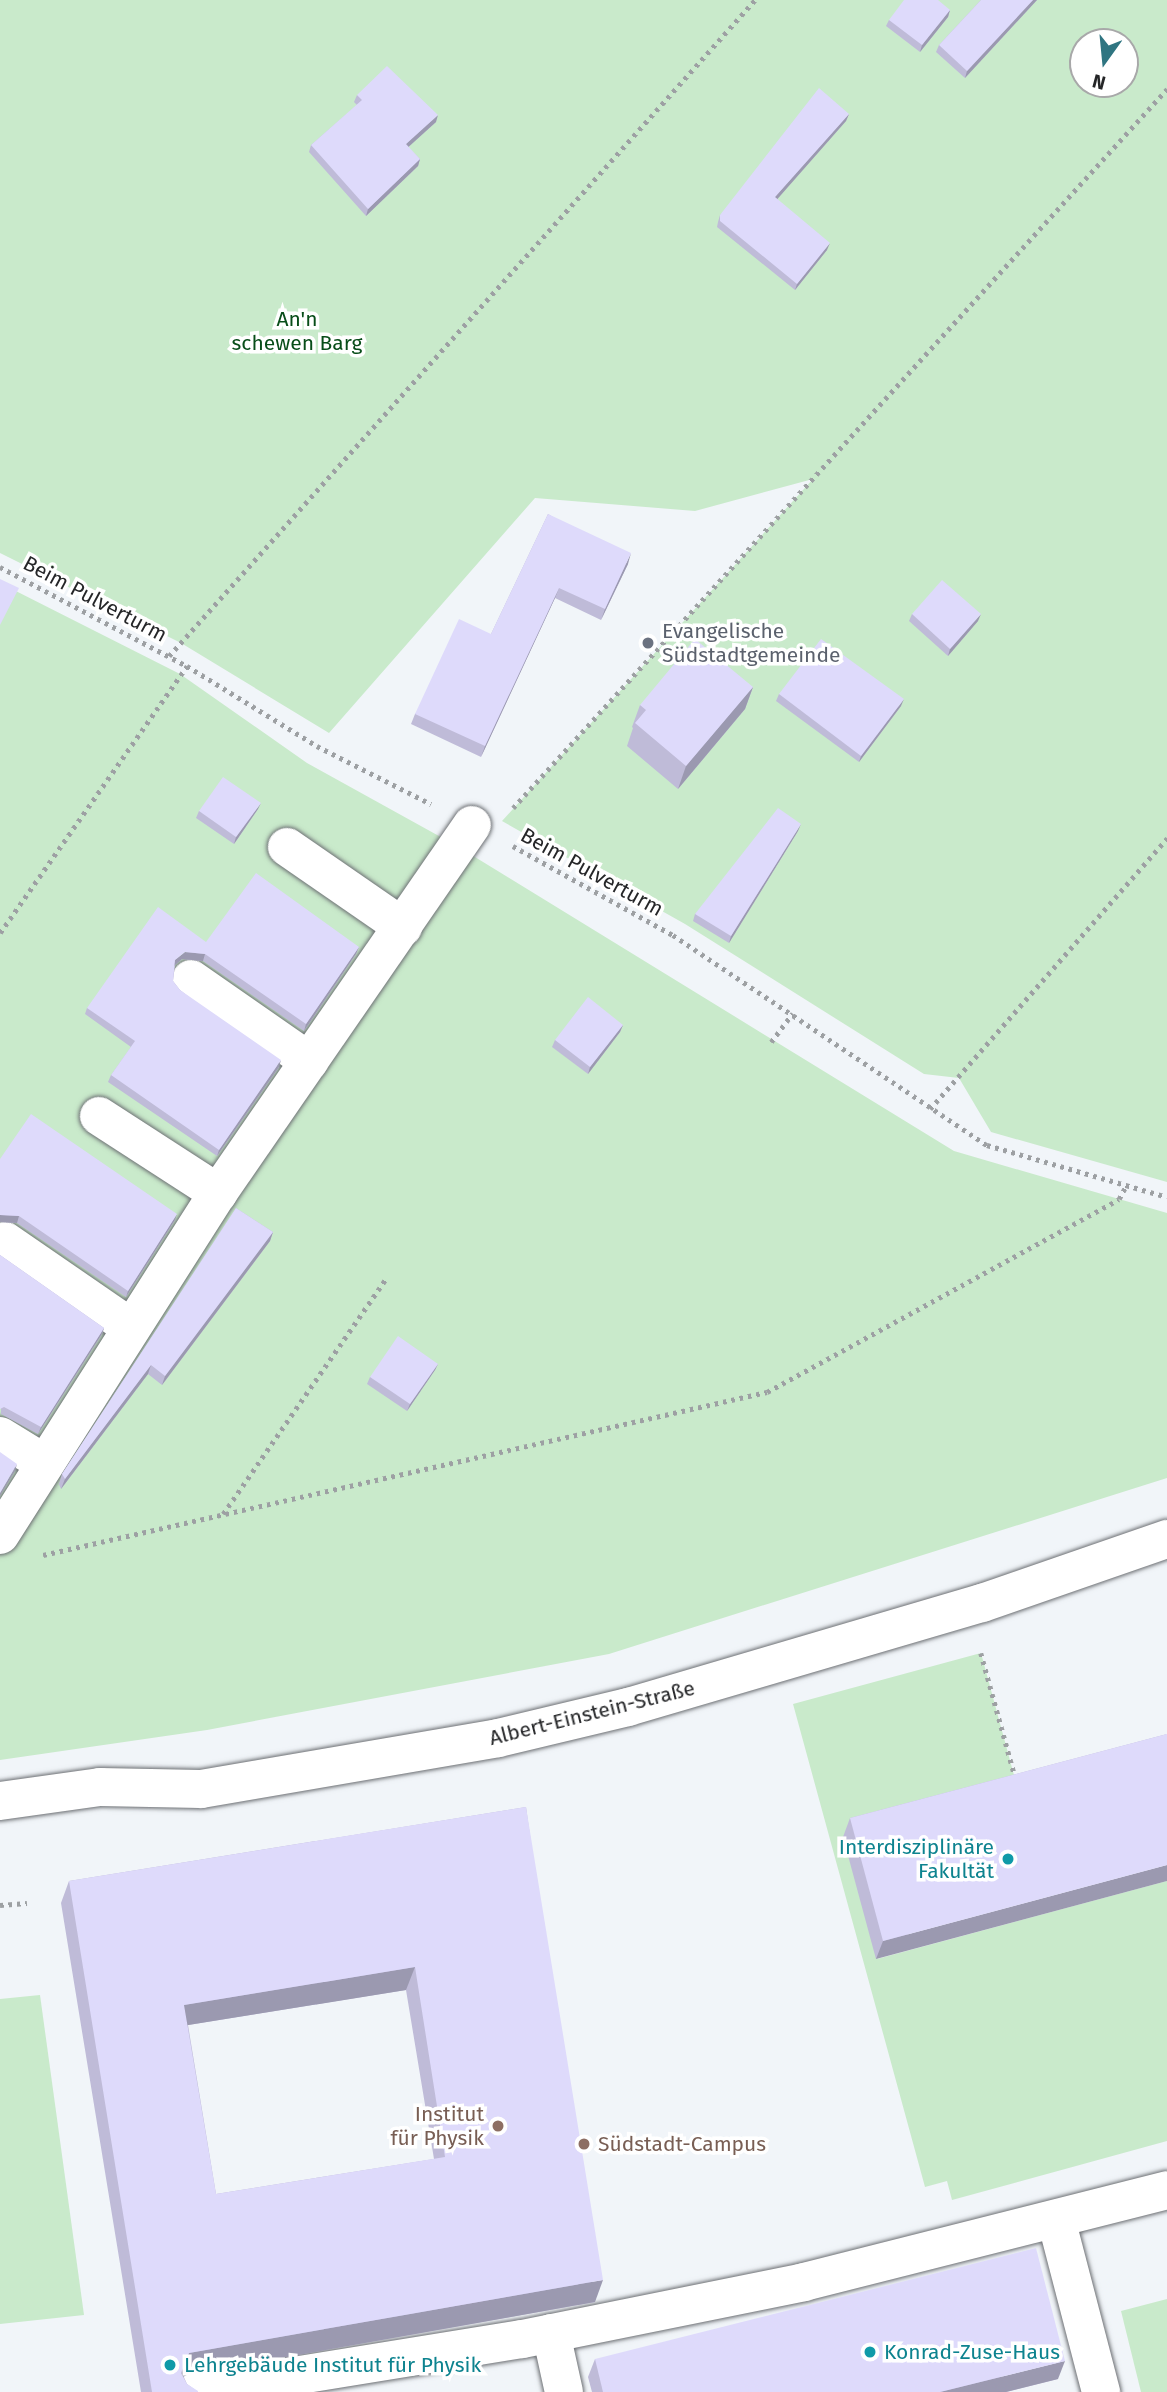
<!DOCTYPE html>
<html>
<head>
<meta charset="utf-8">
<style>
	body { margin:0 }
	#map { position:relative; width:1167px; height:2392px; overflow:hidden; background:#f1f5f9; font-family:"Fira Sans",sans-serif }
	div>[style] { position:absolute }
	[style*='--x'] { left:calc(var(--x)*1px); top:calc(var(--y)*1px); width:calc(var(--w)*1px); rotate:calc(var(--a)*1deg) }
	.green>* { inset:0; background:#c9eacb }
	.path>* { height:4.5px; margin-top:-2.25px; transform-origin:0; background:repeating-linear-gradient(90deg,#9da0a3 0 3.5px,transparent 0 8.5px) }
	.roads { filter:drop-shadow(0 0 2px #6d7074) drop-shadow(0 0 2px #6d7074) }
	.minor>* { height:38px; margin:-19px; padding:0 19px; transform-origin:19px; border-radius:19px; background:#fff }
	.wall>* { inset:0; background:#bfbbd8 }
	.shaded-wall>* { inset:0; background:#9b99b0 }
	.building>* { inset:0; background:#dedafb }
	.dots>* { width:19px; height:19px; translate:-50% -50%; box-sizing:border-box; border:4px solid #fff; border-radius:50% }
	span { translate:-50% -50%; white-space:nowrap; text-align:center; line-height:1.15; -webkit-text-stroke:7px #fff; paint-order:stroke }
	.park-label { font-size:21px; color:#084d19 }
	.street-label { font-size:21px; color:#252628 }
	.worship-label { font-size:21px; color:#5b616d }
	.left { translate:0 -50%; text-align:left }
	.culture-label { font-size:21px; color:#0d838f }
	.right { translate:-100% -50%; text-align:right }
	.education-label { font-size:21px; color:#785e54 }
	.north { position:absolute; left:1069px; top:28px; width:70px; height:70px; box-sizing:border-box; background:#fff; border:2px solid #a8a8a9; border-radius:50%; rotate:195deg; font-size:19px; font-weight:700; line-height:28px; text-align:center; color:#252628 }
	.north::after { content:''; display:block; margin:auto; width:24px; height:32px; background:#2f7581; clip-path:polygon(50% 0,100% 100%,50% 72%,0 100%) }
</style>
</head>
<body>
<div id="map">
	<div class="green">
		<div style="clip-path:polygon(evenodd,0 0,1167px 0,1167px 1182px,991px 1132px,959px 1078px,924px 1074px,685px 924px,502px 821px,813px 479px,695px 511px,535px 498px,329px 733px,181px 643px,0 553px,0 0,1083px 42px,1125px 42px,1125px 84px,1083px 84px,1083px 42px)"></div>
		<div style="clip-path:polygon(0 583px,180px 674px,307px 763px,457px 846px,954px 1151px,1167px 1213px,1167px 1478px,609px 1654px,207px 1730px,0 1760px)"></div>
		<div style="clip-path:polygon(981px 1653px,1018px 1790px,877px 1959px,1167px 1881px,1167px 2141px,952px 2200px,947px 2181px,925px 2187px,793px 1704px)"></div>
		<div style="clip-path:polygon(40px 1995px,84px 2315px,0 2324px,0 1999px)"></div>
		<div style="clip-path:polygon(1167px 2299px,1167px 2392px,1141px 2392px,1121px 2311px)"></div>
	</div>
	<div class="path">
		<div style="--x:0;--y:567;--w:212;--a:27.9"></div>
		<div style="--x:187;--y:666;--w:153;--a:31.6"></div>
		<div style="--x:317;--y:746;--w:128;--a:27"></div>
		<div style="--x:169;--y:656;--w:880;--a:-48.23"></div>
		<div style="--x:513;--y:808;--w:972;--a:-47.71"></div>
		<div style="--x:513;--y:846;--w:183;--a:29.1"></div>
		<div style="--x:673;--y:935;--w:378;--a:33.8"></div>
		<div style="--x:987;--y:1145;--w:187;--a:16.1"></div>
		<div style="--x:0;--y:933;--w:326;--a:-55"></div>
		<div style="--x:771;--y:1042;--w:36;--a:-53"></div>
		<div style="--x:930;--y:1109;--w:360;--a:-48.8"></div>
		<div style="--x:223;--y:1514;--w:286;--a:-55.3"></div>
		<div style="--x:43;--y:1555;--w:742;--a:-12.69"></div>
		<div style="--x:767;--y:1392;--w:401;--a:-28.7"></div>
		<div style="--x:1119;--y:1199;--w:15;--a:-62"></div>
		<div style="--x:981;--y:1653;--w:132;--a:74.6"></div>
		<div style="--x:0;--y:1905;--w:27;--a:-4"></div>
	</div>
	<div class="roads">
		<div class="minor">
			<div style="--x:287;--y:847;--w:141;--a:34.6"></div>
			<div style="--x:191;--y:979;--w:144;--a:34.8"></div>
			<div style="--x:99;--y:1116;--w:142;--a:32.9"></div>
			<div style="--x:5;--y:1241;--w:152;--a:34.5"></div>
			<div style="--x:0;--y:1436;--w:52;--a:31.5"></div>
			<div style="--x:0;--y:1535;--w:406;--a:-57.5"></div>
			<div style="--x:218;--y:1193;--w:447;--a:-55.4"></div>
			<div style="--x:0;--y:1801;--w:101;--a:-8"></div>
			<div style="--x:100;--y:1787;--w:101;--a:1.1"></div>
			<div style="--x:201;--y:1789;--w:301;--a:-9.7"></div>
			<div style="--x:498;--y:1738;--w:134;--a:-13.4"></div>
			<div style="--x:628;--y:1707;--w:369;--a:-16.4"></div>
			<div style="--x:982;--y:1603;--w:196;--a:-19.1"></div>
			<div style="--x:1056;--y:2219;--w:179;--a:75.4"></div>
			<div style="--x:551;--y:2333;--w:60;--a:77.6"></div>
			<div style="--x:195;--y:2392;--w:331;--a:-9.2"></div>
			<div style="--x:522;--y:2339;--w:288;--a:-11.4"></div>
			<div style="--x:804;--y:2282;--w:374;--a:-14.2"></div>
		</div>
	</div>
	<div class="wall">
		<div style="clip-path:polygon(981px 0,1037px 0,965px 78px,936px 52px,939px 45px)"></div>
		<div style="clip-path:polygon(950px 10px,948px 17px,920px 52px,886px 26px,889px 20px)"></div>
		<div style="clip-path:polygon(357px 95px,436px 122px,408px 147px,420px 159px,418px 166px,366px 216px,309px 152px,311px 145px,357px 105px,354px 102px)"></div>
		<div style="clip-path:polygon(849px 114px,846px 121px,777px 199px,827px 250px,795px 290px,717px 227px,718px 222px,720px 215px)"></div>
		<div style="clip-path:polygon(548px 514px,628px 564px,601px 620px,555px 598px,481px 757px,411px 724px,415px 714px,491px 634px)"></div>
		<div style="clip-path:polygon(912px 614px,978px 621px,948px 656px,909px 621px)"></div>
		<div style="clip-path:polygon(753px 687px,745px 709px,678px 789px,627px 746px,633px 728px,632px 727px,640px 705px)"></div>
		<div style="clip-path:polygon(779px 694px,901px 706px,859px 762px,776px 701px)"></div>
		<div style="clip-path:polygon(258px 809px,234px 844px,196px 818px,199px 811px)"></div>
		<div style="clip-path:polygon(798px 831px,729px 943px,693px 921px,695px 914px)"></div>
		<div style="clip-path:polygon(206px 942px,359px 947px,356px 954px,304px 1031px,203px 961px,182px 959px,175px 965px,173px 981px,180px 990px,279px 1067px,217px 1156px,108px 1082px,111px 1075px,131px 1047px,85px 1014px,87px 1008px)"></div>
		<div style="clip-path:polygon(623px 1025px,620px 1032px,588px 1074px,552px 1047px,555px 1040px)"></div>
		<div style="clip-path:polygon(0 1159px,175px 1220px,126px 1297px,17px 1223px,0 1222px)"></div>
		<div style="clip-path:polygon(236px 1208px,273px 1232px,270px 1241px,162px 1385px,148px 1374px,61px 1489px,59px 1484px,62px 1474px)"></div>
		<div style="clip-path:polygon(0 1255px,104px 1328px,102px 1334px,38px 1434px,1px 1414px)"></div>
		<div style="clip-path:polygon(438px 1364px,435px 1370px,407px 1411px,367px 1384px,370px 1377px)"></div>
		<div style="clip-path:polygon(1167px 1734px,876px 1959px,843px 1837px,850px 1818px)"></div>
		<div style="clip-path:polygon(evenodd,526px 1807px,595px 2302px,183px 2375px,187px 2384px,198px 2392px,141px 2392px,61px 1903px,69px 1881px,526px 1807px,406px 1990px,434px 2159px,216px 2194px,188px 2025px,406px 1990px)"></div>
		<div style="clip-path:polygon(595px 2359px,1058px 2379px,1006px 2392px,592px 2392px,588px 2377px)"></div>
	</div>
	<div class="shaded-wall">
		<div style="clip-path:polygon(1033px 0,1037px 0,965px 78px,967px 71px)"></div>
		<div style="clip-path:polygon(950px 10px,948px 17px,920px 52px,922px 45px)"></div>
		<div style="clip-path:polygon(849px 114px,846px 121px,773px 204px,775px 197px)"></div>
		<div style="clip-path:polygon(438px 115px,436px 122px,404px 151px,406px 144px)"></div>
		<div style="clip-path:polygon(420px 159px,418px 166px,366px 216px,368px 209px)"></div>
		<div style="clip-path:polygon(830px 243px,827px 250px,795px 290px,797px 284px)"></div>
		<div style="clip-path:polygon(631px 553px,628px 564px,601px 620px,605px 609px)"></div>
		<div style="clip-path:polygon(559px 588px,555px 598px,481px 757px,485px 746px)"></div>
		<div style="clip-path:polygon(981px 614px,978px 621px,948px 656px,950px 649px)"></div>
		<div style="clip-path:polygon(753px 687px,745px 709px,678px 789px,686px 766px)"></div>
		<div style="clip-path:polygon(904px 699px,901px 706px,859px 762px,861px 756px)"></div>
		<div style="clip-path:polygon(261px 803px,258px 809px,234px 844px,236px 837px)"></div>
		<div style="clip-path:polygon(801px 824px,798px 831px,729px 943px,731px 936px)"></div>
		<div style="clip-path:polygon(359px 947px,356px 954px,304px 1031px,306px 1024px)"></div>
		<div style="clip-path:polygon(185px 952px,205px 954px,203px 961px,182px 959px,173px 967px,175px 960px)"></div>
		<div style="clip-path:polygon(623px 1025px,620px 1032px,588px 1074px,590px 1067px)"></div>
		<div style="clip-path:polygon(281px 1060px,279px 1067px,217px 1156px,219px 1150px)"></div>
		<div style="clip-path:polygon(177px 1214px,175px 1220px,126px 1297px,128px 1291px)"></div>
		<div style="clip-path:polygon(0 1215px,19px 1216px,17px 1223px,0 1222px)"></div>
		<div style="clip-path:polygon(273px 1232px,270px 1241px,162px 1385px,165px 1376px)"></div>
		<div style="clip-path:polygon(104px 1328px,102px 1334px,38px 1434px,41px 1427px)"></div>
		<div style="clip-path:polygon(438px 1364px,435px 1370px,407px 1411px,410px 1404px)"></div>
		<div style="clip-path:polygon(151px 1365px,148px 1374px,61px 1489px,65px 1479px)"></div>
		<div style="clip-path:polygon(17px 1464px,15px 1471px,0 1496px,0 1493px)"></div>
		<div style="clip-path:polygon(1167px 1865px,1167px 1881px,876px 1959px,883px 1941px)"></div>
		<div style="clip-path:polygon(415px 1967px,406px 1990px,176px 2027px,184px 2005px)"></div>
		<div style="clip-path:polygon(603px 2280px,595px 2302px,181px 2376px,189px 2353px)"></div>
		<div style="clip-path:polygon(1065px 2361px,1058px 2379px,1006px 2392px,940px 2392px)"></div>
	</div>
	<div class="building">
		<div style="clip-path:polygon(904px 0,938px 0,950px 10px,922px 45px,889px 20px)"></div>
		<div style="clip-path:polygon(981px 0,1033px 0,967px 71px,939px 45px)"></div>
		<div style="clip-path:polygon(387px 66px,438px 115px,406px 144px,420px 159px,368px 209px,311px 145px,362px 100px,357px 95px)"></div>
		<div style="clip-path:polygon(819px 88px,849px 114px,775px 197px,830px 243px,797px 284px,720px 221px,720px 215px)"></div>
		<div style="clip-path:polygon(548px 514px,631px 553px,605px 609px,559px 588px,485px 746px,415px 714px,459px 619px,491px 634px)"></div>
		<div style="clip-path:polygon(0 579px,19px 588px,0 625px)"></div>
		<div style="clip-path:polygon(942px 580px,981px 614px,950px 649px,912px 614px)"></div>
		<div style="clip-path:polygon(695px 639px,753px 687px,686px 766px,635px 723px,646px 710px,640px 705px)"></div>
		<div style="clip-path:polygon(821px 639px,904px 699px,861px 756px,779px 694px)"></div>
		<div style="clip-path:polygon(223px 777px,261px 803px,236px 837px,199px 811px)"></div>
		<div style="clip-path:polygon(778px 808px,801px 824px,731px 936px,695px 914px)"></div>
		<div style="clip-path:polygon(256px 873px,359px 947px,306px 1024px,205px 954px,185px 952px,175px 960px,173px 981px,180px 990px,281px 1060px,219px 1150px,111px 1075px,135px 1041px,87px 1008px,158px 907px,206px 942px)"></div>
		<div style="clip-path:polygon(588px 997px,623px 1025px,590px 1067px,555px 1040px)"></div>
		<div style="clip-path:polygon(31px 1114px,177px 1214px,128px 1291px,19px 1216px,0 1215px,0 1159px)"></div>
		<div style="clip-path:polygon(236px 1208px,273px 1232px,165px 1376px,151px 1365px,65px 1479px,62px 1474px)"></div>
		<div style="clip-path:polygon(0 1255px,104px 1328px,41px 1427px,4px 1407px,0 1409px)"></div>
		<div style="clip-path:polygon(398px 1336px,438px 1364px,410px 1404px,370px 1377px)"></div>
		<div style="clip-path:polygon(0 1452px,17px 1464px,0 1493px)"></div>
		<div style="clip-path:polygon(1167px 1734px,1167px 1865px,883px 1941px,850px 1818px)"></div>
		<div style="clip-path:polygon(evenodd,526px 1807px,603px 2280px,189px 2353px,181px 2373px,187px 2384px,198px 2391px,198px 2392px,152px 2392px,69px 1881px,526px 1807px,415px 1967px,445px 2157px,216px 2194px,184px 2005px,415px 1967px)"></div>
		<div style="clip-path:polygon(1036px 2248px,1065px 2361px,940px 2392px,603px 2392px,595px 2359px)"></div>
	</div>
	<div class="dots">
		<div style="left:648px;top:643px;background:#6b7280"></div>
		<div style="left:1008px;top:1859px;background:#0f9aa8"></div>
		<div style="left:498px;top:2126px;background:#8d6e63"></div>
		<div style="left:584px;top:2144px;background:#8d6e63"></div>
		<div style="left:870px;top:2352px;background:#0f9aa8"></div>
		<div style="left:170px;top:2365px;background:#0f9aa8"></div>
	</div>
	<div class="park-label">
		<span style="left:297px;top:331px">An'n<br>schewen Barg</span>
	</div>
	<div class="street-label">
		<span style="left:95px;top:599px;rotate:28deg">Beim Pulverturm</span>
		<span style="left:592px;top:872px;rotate:29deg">Beim Pulverturm</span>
		<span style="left:592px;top:1713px;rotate:-14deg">Albert-Einstein-Straße</span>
	</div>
	<div class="worship-label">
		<span class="left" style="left:662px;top:643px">Evangelische<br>Südstadtgemeinde</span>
	</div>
	<div class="culture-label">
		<span class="right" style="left:994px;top:1859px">Interdisziplinäre<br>Fakultät</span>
		<span class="left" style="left:884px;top:2352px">Konrad-Zuse-Haus</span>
		<span class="left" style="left:184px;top:2365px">Lehrgebäude Institut für Physik</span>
	</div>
	<div class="education-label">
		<span class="right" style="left:484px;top:2126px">Institut<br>für Physik</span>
		<span class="left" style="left:598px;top:2144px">Südstadt-Campus</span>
	</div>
	<div class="north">N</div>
</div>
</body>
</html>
